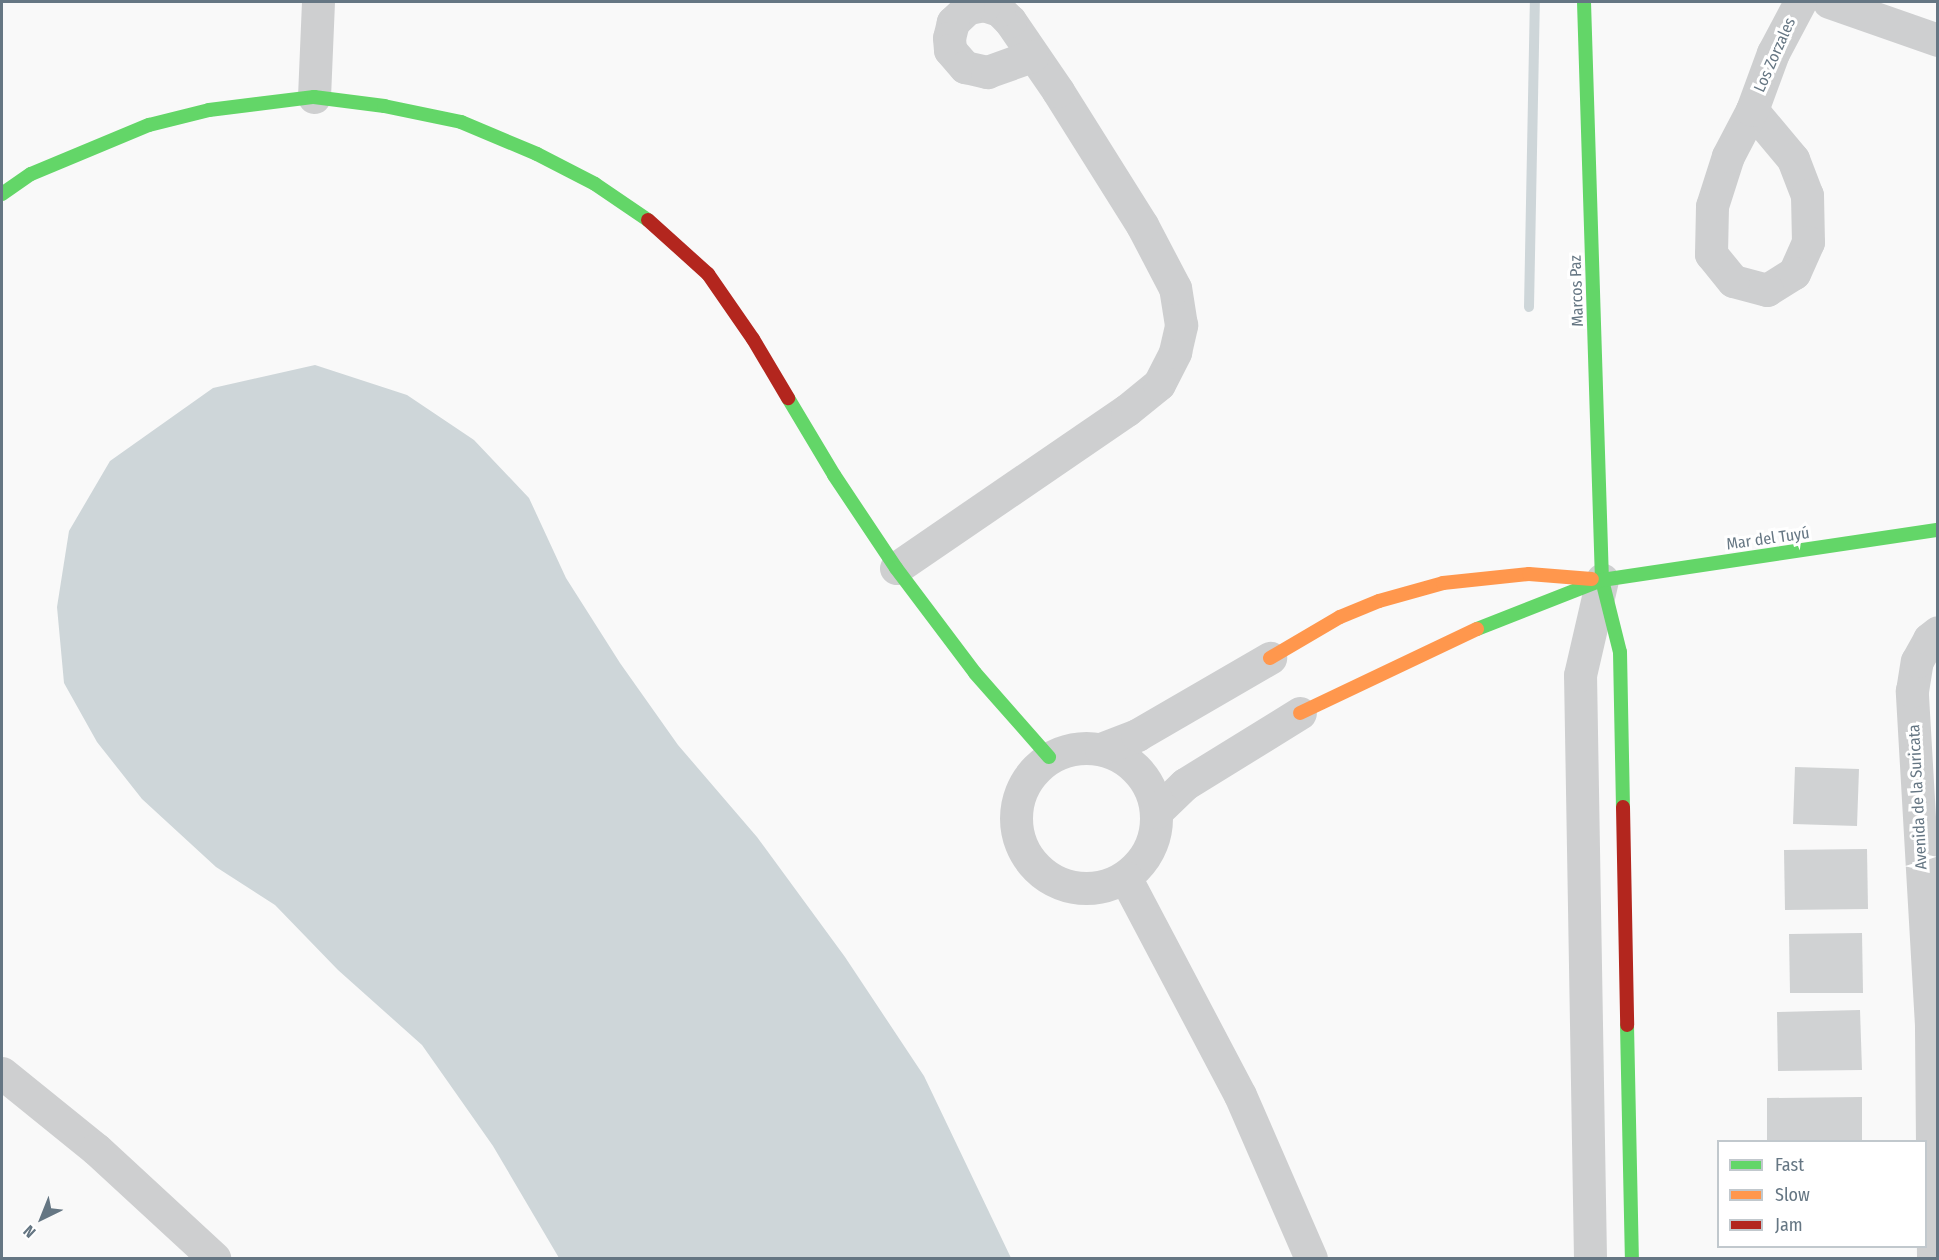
<!DOCTYPE html>
<html>
<head>
<meta charset="utf-8">
<style>
	body { margin:0 }
	#map { position:relative; width:1939px; height:1260px; overflow:hidden; background:#f9f9f9; font-family:"Fira Sans Condensed",sans-serif }
	div>[style] { position:absolute }
	[style*='--x'] { left:calc(var(--x)*1px); top:calc(var(--y)*1px); width:calc(var(--w)*1px); rotate:calc(var(--a)*1deg) }
	.water>* { inset:0; background:#ced6d9 }
	.stream>* { height:10px; margin:-5px; padding:0 5px; transform-origin:5px; border-radius:5px; background:#ced6d9 }
	.building>* { inset:0; background:#d0d2d3 }
	.street>* { height:33px; margin:-16.5px; padding:0 16.5px; transform-origin:16.5px; border-radius:16.5px; background:#cecfd0 }
	.street>.ring { margin:-16.5px; padding:0; box-sizing:content-box; background:none; border:33px solid #cecfd0; border-radius:50% }
	.fast>* { height:14px; margin:-7px; padding:0 7px; transform-origin:7px; border-radius:7px; background:#63d668 }
	.slow>* { height:14px; margin:-7px; padding:0 7px; transform-origin:7px; border-radius:7px; background:#ff974d }
	.jam>* { height:14px; margin:-7px; padding:0 7px; transform-origin:7px; border-radius:7px; background:#b3261e }
	span { translate:-50% -50%; white-space:nowrap; text-align:center; line-height:1.15; -webkit-text-stroke:6px #fff; paint-order:stroke }
	.street-label { font-size:16px; color:#657683 }
	.frame { position:absolute; inset:0; border:3px solid #657683; pointer-events:none }
	.legend { position:absolute; left:1717px; top:1140px; width:210px; height:108px; box-sizing:border-box; background:#fff; border:2px solid #c1c8cd; margin:0; padding:8px 10px; list-style:none; font-size:18px; color:#657683 }
	.legend li { display:flex; align-items:center; gap:12px; height:30px }
	.legend b { width:30px; border:2px solid #c1c8cd }
	.north { position:absolute; left:12px; top:1188px; width:60px; height:60px; -webkit-text-stroke:4px #fff; paint-order:stroke; rotate:223deg; font-size:16px; font-weight:700; line-height:24px; text-align:center; color:#657683 }
	.north::after { content:''; display:block; margin:auto; width:21px; height:27px; background:#657683; clip-path:polygon(50% 0,100% 100%,50% 72%,0 100%) }
</style>
</head>
<body>
<div id="map">
	<div class="water">
		<div style="clip-path:polygon(315px 365px,407px 395px,474px 440px,529px 498px,566px 578px,620px 663px,678px 745px,757px 837px,845px 957px,924px 1076px,1011px 1258px,559px 1258px,493px 1146px,422px 1045px,338px 970px,275px 905px,216px 867px,142px 799px,97px 742px,64px 683px,57px 607px,69px 531px,110px 461px,213px 388px)"></div>
	</div>
	<div class="stream">
		<div style="--x:1529;--y:307;--w:305;--a:-88.9"></div>
	</div>
	<div class="building">
		<div style="clip-path:polygon(1795px 767px,1859px 769px,1857px 826px,1793px 824px)"></div>
		<div style="clip-path:polygon(1867px 849px,1868px 909px,1785px 910px,1784px 850px)"></div>
		<div style="clip-path:polygon(1862px 933px,1863px 993px,1790px 993px,1789px 934px)"></div>
		<div style="clip-path:polygon(1860px 1010px,1862px 1070px,1778px 1071px,1777px 1012px)"></div>
		<div style="clip-path:polygon(1862px 1097px,1862px 1142px,1767px 1142px,1767px 1098px)"></div>
	</div>
	<div class="street">
		<div style="--x:1829;--y:2;--w:115;--a:19.2"></div>
		<div style="--x:314;--y:97;--w:95;--a:-87.6"></div>
		<div style="--x:1752;--y:110;--w:64;--a:50.1"></div>
		<div style="--x:1793;--y:159;--w:39;--a:69"></div>
		<div style="--x:1807;--y:195;--w:47;--a:88.8"></div>
		<div style="--x:1808;--y:242;--w:34;--a:114"></div>
		<div style="--x:1794;--y:273;--w:32;--a:148"></div>
		<div style="--x:1767;--y:290;--w:35;--a:-165"></div>
		<div style="--x:1733;--y:281;--w:35;--a:-129"></div>
		<div style="--x:1711;--y:254;--w:48;--a:-88.8"></div>
		<div style="--x:1712;--y:206;--w:52;--a:-72.3"></div>
		<div style="--x:1728;--y:156;--w:52;--a:-62.4"></div>
		<div style="--x:1752;--y:110;--w:61;--a:-69.8"></div>
		<div style="--x:1773;--y:53;--w:58;--a:-62.1"></div>
		<div style="--x:896;--y:568;--w:280;--a:-34.4"></div>
		<div style="--x:1127;--y:410;--w:41;--a:-39.1"></div>
		<div style="--x:1159;--y:384;--w:36;--a:-63"></div>
		<div style="--x:1175;--y:352;--w:28;--a:-77"></div>
		<div style="--x:1181;--y:325;--w:37;--a:-99"></div>
		<div style="--x:1175;--y:288;--w:71;--a:-117.6"></div>
		<div style="--x:1142;--y:225;--w:158;--a:-122.1"></div>
		<div style="--x:1058;--y:91;--w:85;--a:-124.4"></div>
		<div style="--x:1010;--y:21;--w:16;--a:-135"></div>
		<div style="--x:999;--y:10;--w:16;--a:-162"></div>
		<div style="--x:984;--y:5;--w:16;--a:169"></div>
		<div style="--x:968;--y:8;--w:21;--a:137"></div>
		<div style="--x:953;--y:22;--w:16;--a:104"></div>
		<div style="--x:949;--y:38;--w:12;--a:85"></div>
		<div style="--x:950;--y:50;--w:23;--a:49"></div>
		<div style="--x:965;--y:67;--w:23;--a:13"></div>
		<div style="--x:987;--y:72;--w:48;--a:-19.6"></div>
		<div class="ring" style="left:1016px;top:748px;width:107px;height:107px"></div>
		<div style="--x:1101;--y:749;--w:39;--a:-21"></div>
		<div style="--x:1137;--y:735;--w:154;--a:-30.1"></div>
		<div style="--x:1156;--y:812;--w:40;--a:-44"></div>
		<div style="--x:1185;--y:784;--w:135;--a:-31.7"></div>
		<div style="--x:1125;--y:877;--w:246;--a:62.2"></div>
		<div style="--x:1240;--y:1095;--w:178;--a:66.5"></div>
		<div style="--x:2;--y:1073;--w:121;--a:39"></div>
		<div style="--x:96;--y:1149;--w:161;--a:42.7"></div>
		<div style="--x:1590;--y:1258;--w:583;--a:-90.98"></div>
		<div style="--x:1580;--y:675;--w:98;--a:-77"></div>
		<div style="--x:1933;--y:1258;--w:233;--a:-90.5"></div>
		<div style="--x:1931;--y:1025;--w:335;--a:-93.3"></div>
		<div style="--x:1912;--y:691;--w:30;--a:-81"></div>
		<div style="--x:1917;--y:661;--w:25;--a:-61"></div>
		<div style="--x:1929;--y:639;--w:11;--a:-38"></div>
	</div>
	<div class="fast">
		<div style="--x:1584;--y:2;--w:578;--a:88.22"></div>
		<div style="--x:1602;--y:580;--w:74;--a:76"></div>
		<div style="--x:1620;--y:652;--w:155;--a:88.9"></div>
		<div style="--x:2;--y:194;--w:35;--a:-35"></div>
		<div style="--x:31;--y:174;--w:128;--a:-22.6"></div>
		<div style="--x:149;--y:125;--w:62;--a:-14"></div>
		<div style="--x:209;--y:110;--w:106;--a:-7.1"></div>
		<div style="--x:314;--y:97;--w:71;--a:7.3"></div>
		<div style="--x:384;--y:106;--w:79;--a:11.7"></div>
		<div style="--x:461;--y:122;--w:82;--a:22.8"></div>
		<div style="--x:537;--y:154;--w:65;--a:27.3"></div>
		<div style="--x:595;--y:184;--w:64;--a:34.2"></div>
		<div style="--x:788;--y:398;--w:90;--a:59.1"></div>
		<div style="--x:834;--y:475;--w:112;--a:56.3"></div>
		<div style="--x:896;--y:568;--w:131;--a:53"></div>
		<div style="--x:975;--y:673;--w:112;--a:48.6"></div>
		<div style="--x:1477;--y:629;--w:134;--a:-21.4"></div>
		<div style="--x:1602;--y:580;--w:340;--a:-8.5"></div>
		<div style="--x:1627;--y:1025;--w:233;--a:88.8"></div>
	</div>
	<div class="slow">
		<div style="--x:1270;--y:658;--w:81;--a:-30.4"></div>
		<div style="--x:1340;--y:617;--w:42;--a:-22.3"></div>
		<div style="--x:1379;--y:601;--w:66;--a:-15.7"></div>
		<div style="--x:1443;--y:583;--w:86;--a:-6"></div>
		<div style="--x:1529;--y:574;--w:63;--a:4.5"></div>
		<div style="--x:1300;--y:713;--w:196;--a:-25.4"></div>
	</div>
	<div class="jam">
		<div style="--x:648;--y:220;--w:81;--a:42"></div>
		<div style="--x:708;--y:274;--w:79;--a:55.3"></div>
		<div style="--x:753;--y:339;--w:69;--a:59.3"></div>
		<div style="--x:1623;--y:807;--w:218;--a:88.9"></div>
	</div>
	<div class="street-label">
		<span style="left:1775px;top:55px;rotate:-66deg">Los Zorzales</span>
		<span style="left:1577px;top:291px;rotate:-92deg">Marcos Paz</span>
		<span style="left:1768px;top:539px;rotate:-8deg">Mar del Tuyú</span>
		<span style="left:1918px;top:797px;rotate:-93deg">Avenida de la Suricata</span>
	</div>
	<div class="frame"></div>
	<ul class="legend">
	<li><b style="height:8px;background:#63d668"></b>Fast</li>
	<li><b style="height:8px;background:#ff974d"></b>Slow</li>
	<li><b style="height:8px;background:#b3261e"></b>Jam</li>
	</ul>
	<div class="north">N</div>
</div>
</body>
</html>
